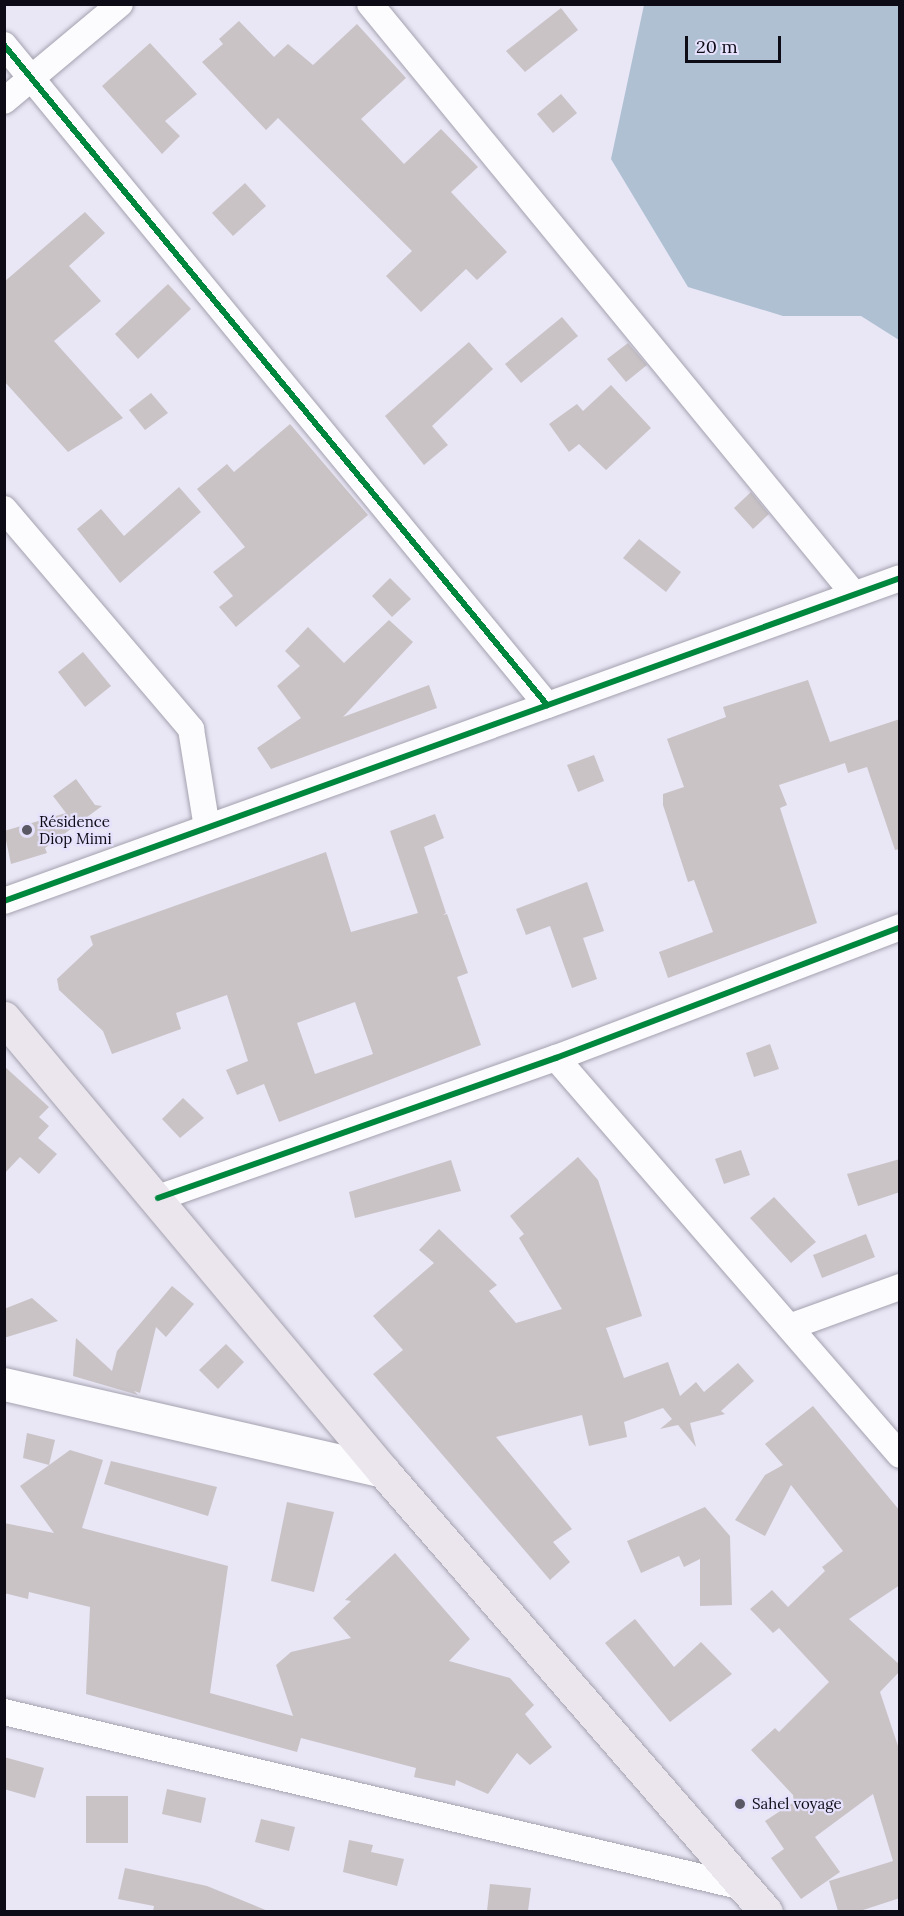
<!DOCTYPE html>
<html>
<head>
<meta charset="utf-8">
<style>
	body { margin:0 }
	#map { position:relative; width:904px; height:1916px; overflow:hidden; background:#e9e6f6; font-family:Lora,serif }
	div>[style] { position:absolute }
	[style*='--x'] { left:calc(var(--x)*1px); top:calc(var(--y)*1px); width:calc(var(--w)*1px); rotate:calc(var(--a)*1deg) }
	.water>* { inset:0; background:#aec0d2 }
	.building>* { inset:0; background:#c9c3c6 }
	.roads { filter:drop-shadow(0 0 2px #a5a2af) drop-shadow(0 0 2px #a5a2af) }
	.street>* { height:26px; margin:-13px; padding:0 13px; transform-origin:13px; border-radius:13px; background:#fcfbfe }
	.secondary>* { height:33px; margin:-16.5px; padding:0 16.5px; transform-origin:16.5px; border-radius:16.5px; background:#fcfbfe }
	.primary>* { height:33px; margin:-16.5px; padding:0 16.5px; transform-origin:16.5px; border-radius:16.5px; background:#ebe6ed }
	.cycleway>* { height:6px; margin:-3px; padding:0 3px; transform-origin:3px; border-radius:3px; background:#00873e }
	.dots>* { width:16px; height:16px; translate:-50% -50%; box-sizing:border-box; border:3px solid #e5e0fc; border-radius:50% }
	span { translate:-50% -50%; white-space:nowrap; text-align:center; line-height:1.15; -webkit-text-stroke:4.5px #e5e0fc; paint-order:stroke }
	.poi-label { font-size:15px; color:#0d0b16 }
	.left { translate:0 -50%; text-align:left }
	.frame { position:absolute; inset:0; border:6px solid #0d0b16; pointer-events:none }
	.scale { position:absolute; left:685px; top:36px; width:96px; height:27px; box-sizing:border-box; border:3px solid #0d0b16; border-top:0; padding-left:8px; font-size:18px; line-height:21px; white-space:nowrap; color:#0d0b16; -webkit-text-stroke:4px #e5e0fc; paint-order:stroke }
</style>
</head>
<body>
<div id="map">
	<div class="water">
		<div style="clip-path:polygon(644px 5px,899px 5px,899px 340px,861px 316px,783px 316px,688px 287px,611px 159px)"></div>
	</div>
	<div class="building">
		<div style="clip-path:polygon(561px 8px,578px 30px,525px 72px,506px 51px)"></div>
		<div style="clip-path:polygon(239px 21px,274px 57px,288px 44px,313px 65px,357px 24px,406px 78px,361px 119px,404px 164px,441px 129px,478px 167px,451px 192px,507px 252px,477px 280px,466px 269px,421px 312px,386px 276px,412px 251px,278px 118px,266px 130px,202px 62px,223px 44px,219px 39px)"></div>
		<div style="clip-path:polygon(150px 43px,197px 94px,165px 121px,180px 136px,162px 154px,102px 86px)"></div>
		<div style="clip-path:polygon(561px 94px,577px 113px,553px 133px,537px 114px)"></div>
		<div style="clip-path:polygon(245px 183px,266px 206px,233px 236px,212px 213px)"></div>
		<div style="clip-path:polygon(85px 212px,105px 233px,69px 266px,101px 301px,54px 341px,123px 418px,68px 452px,4px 381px,4px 282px)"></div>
		<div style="clip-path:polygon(168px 284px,191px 309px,138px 359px,115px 334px)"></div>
		<div style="clip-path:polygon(562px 317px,578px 336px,521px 383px,505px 364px)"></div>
		<div style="clip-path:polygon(469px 342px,493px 369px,432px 426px,448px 445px,424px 465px,385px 416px)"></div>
		<div style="clip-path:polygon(628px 343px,647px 365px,626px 382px,607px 359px)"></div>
		<div style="clip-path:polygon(611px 385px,651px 428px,606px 470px,579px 444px,569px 452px,549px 424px,577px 404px,583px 411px)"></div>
		<div style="clip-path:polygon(151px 393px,168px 413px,145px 430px,129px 410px)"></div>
		<div style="clip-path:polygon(290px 424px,368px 515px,236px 627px,219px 607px,233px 596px,213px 572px,245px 547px,197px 489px,227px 464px,234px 472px)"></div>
		<div style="clip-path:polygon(179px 487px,201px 512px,120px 583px,77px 529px,101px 509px,124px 536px)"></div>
		<div style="clip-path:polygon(751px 492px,769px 514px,753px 529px,734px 508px)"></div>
		<div style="clip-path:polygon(639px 539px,681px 572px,666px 592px,623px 558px)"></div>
		<div style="clip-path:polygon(390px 578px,411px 599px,392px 617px,372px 596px)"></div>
		<div style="clip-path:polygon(389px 620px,413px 642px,343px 717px,429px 685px,437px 708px,271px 769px,257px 748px,301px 718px,277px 686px,300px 666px,285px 651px,308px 627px,344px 663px)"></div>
		<div style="clip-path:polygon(83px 652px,111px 686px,85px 707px,58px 672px)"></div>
		<div style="clip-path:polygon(808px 680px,830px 742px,900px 719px,900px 849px,895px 850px,867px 767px,848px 773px,845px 763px,779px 785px,787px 805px,780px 808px,817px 923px,668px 978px,659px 952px,713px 932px,694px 880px,688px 882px,663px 805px,663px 794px,684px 787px,667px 739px,726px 717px,723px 707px)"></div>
		<div style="clip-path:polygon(594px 755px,604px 781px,578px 792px,567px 765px)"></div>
		<div style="clip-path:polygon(76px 779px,95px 805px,102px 806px,45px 848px,47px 853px,11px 864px,4px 831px,66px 813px,53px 796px)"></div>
		<div style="clip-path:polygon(evenodd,435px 814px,444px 838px,424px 847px,446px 913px,443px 915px,447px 914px,468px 973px,457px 977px,481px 1045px,279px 1122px,264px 1084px,237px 1095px,226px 1070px,248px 1061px,227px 995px,176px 1013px,181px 1029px,112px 1054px,103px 1031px,59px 990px,57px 979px,93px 945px,90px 936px,326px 852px,351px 932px,418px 913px,390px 831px,435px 814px,355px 1002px,373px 1054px,315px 1074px,297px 1023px,355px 1002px)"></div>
		<div style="clip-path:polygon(587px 882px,604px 931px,583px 938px,597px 979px,572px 988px,550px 926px,526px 935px,516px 909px)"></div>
		<div style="clip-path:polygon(770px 1044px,779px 1069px,754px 1077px,746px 1053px)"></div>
		<div style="clip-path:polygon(4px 1066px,49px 1107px,39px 1117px,49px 1126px,38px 1138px,57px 1154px,39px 1174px,20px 1157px,4px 1174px)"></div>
		<div style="clip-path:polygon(183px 1098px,204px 1118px,180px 1138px,162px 1119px)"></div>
		<div style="clip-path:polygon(741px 1150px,750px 1175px,724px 1184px,715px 1159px)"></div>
		<div style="clip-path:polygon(578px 1157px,598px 1180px,642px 1316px,606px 1328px,624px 1378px,668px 1362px,680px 1396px,696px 1382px,704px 1392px,738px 1363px,754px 1381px,721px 1411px,725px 1414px,690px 1423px,696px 1447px,678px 1425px,660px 1429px,672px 1419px,663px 1408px,624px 1422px,627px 1437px,589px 1446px,582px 1415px,496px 1437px,572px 1529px,553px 1542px,570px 1562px,550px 1580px,373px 1374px,403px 1350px,373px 1316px,434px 1263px,419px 1250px,439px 1229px,497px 1285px,489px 1291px,516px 1323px,562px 1309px,519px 1238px,524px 1234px,510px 1216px)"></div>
		<div style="clip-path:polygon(900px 1159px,900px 1192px,858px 1206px,847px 1174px)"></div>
		<div style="clip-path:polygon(451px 1160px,461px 1191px,355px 1218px,349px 1192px)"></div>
		<div style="clip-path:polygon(774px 1197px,816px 1242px,791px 1263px,750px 1218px)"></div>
		<div style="clip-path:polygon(866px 1234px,875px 1257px,822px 1278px,813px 1255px)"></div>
		<div style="clip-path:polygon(172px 1286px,194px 1304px,166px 1337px,156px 1327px,140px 1393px,134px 1391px,138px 1395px,73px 1376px,76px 1338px,112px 1371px,117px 1351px)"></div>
		<div style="clip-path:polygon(32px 1298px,58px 1321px,4px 1338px,4px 1309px)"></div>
		<div style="clip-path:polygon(226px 1344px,244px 1362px,218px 1389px,199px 1370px)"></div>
		<div style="clip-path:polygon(813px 1406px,900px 1511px,900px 1585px,849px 1619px,900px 1665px,900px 1671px,880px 1692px,900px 1752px,900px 1898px,860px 1911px,838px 1911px,829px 1881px,893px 1861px,873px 1794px,815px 1837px,840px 1872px,801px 1899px,771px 1858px,784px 1849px,765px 1821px,794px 1802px,793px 1795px,751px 1750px,775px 1728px,779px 1732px,829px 1682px,779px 1628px,773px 1633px,750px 1609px,772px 1590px,788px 1607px,825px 1571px,822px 1567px,843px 1551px,791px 1485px,765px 1536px,735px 1520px,765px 1475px,783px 1465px,765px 1444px)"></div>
		<div style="clip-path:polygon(27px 1433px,55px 1440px,49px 1465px,23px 1458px)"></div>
		<div style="clip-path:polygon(70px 1450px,103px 1460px,82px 1528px,228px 1566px,210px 1693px,293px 1716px,276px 1665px,291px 1652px,351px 1638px,333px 1618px,351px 1601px,345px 1600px,395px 1553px,470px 1639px,449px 1661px,510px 1678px,534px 1705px,525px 1714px,552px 1747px,530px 1765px,517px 1753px,488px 1794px,456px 1780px,455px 1786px,414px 1777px,416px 1768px,301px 1738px,297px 1752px,86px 1694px,90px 1607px,29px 1592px,28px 1599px,4px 1593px,4px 1523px,54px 1533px,20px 1486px)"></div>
		<div style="clip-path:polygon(111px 1461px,217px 1487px,208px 1516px,104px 1484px)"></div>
		<div style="clip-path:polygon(287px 1502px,334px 1512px,314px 1592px,271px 1581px)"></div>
		<div style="clip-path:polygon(705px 1507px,730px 1536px,732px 1605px,700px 1606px,700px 1559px,684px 1567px,679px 1556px,641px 1573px,627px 1541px)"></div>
		<div style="clip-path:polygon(635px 1619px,674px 1667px,701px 1642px,732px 1674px,670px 1722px,605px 1643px)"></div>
		<div style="clip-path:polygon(4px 1757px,44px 1768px,35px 1798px,4px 1789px)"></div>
		<div style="clip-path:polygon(167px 1789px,206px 1798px,201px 1823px,162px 1814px)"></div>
		<div style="clip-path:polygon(86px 1796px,128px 1796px,128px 1843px,86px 1843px)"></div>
		<div style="clip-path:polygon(261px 1819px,295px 1827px,289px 1851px,255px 1842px)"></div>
		<div style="clip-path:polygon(349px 1840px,373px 1845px,371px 1852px,404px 1859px,397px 1886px,343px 1872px)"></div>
		<div style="clip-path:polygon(125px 1868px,207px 1886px,268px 1911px,153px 1911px,154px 1906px,118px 1899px)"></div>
		<div style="clip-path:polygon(490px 1884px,531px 1888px,528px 1911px,487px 1911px)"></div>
	</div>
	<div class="roads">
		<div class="street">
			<div style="--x:370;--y:4;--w:763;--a:50.64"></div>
			<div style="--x:4;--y:45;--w:855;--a:50.55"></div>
			<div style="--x:4;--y:101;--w:151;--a:-39.9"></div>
			<div style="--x:4;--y:509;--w:289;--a:49.6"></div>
			<div style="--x:191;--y:729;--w:100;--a:80.8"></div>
			<div style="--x:4;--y:901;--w:952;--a:-19.82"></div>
			<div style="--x:556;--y:1058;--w:525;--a:49.09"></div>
			<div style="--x:158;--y:1198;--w:422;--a:-19.4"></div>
			<div style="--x:556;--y:1058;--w:368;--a:-20.8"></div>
			<div style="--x:792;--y:1326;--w:115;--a:-19.9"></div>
			<div style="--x:4;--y:1712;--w:759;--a:13.32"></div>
		</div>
		<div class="secondary">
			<div style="--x:4;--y:1384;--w:389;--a:12.9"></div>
		</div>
		<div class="primary">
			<div style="--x:4;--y:1018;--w:591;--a:50.08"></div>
			<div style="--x:383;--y:1471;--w:584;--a:49.03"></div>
		</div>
	</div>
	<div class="cycleway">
		<div style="--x:4;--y:45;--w:855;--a:50.55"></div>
		<div style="--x:4;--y:901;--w:952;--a:-19.82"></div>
		<div style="--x:158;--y:1198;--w:422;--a:-19.4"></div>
		<div style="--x:556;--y:1058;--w:368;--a:-20.8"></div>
	</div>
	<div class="dots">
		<div style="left:27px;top:830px;background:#5a5864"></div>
		<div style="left:740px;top:1804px;background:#5a5864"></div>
	</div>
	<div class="poi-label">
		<span class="left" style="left:39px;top:830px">Résidence<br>Diop Mimi</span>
		<span class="left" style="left:752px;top:1804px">Sahel voyage</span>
	</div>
	<div class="frame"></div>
	<div class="scale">20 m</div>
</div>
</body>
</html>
